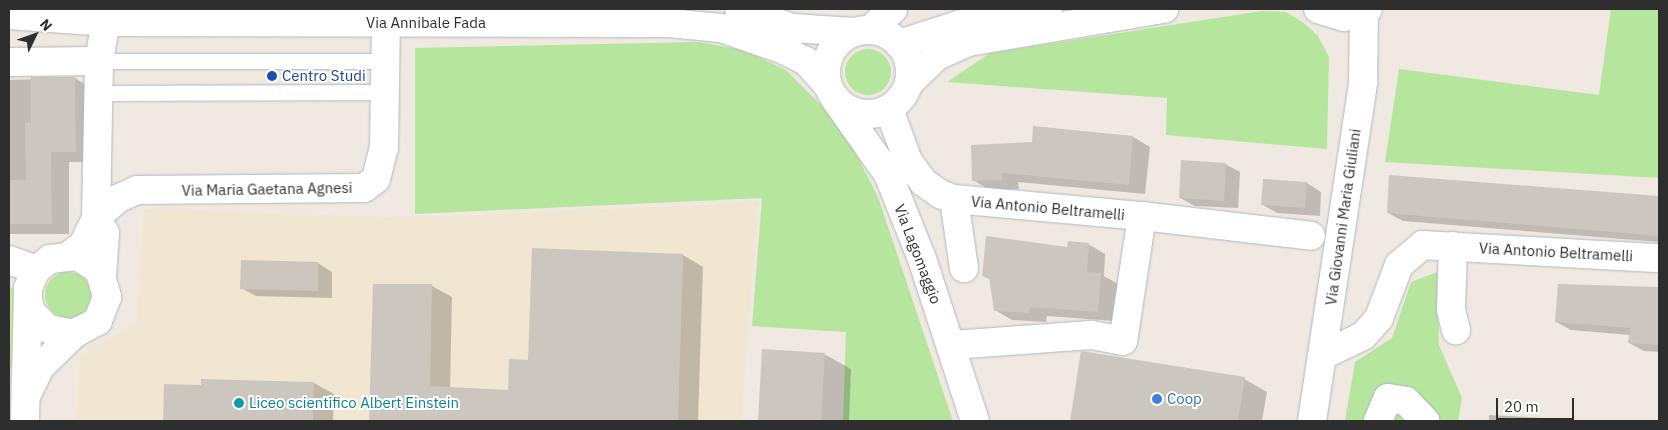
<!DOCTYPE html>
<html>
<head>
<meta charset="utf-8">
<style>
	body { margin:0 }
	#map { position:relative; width:1668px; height:430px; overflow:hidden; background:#efe9e1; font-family:"IBM Plex Sans",sans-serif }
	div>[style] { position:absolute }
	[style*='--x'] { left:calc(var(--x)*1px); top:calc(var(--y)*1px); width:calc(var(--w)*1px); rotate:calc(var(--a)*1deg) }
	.education>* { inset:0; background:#f0e6d1 }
	.green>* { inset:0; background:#b6e59e }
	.round { border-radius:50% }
	.pitch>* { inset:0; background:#c9ec9a }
	.shadow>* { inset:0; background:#0003 }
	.building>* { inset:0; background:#cbc7bf }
	.roads { filter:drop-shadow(0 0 1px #b4b7c1) drop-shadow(0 0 1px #b4b7c1) }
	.lane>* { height:15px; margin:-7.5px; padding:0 7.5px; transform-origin:7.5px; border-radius:7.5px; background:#fff }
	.street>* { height:28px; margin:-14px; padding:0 14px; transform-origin:14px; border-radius:14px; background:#fff }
	.secondary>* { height:28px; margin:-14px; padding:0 14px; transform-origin:14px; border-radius:14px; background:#fff }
	.secondary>.ring { margin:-14px; padding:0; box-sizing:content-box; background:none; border:28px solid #fff; border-radius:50% }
	.dots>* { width:14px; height:14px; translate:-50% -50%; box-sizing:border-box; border:2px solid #fff; border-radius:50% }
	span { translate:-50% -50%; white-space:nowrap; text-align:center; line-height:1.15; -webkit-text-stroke:4px #fff; paint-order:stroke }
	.street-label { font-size:15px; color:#2e2e2e }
	.transit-label { font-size:15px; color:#164399 }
	.left { translate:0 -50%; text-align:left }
	.shop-label { font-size:15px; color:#366cbe }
	.culture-label { font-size:15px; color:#0d838f }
	.frame { position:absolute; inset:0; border:10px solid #2e2e2e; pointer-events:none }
	.north { position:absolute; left:10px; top:10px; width:50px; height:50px; -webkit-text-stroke:4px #fff; paint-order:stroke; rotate:48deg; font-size:14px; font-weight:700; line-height:20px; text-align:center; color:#2e2e2e }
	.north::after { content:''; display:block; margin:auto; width:18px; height:22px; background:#2e2e2e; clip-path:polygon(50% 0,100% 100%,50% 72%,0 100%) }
	.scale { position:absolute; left:1496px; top:398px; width:78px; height:22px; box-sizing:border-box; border:2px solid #2e2e2e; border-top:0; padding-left:6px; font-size:15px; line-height:18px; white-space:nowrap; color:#2e2e2e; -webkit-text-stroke:4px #fff; paint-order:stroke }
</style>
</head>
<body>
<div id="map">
	<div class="education">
		<div style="clip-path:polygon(758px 202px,741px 421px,77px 421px,80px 355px,137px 322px,144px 209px,415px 218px)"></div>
	</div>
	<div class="green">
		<div style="clip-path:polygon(1611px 9px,1659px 9px,1659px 178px,1385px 162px,1399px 69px,1599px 95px)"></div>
		<div style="clip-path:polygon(1262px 11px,1286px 12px,1304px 23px,1318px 36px,1329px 57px,1327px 149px,1166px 135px,1167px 98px,947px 82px,990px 53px)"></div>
		<div style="clip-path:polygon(698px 42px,743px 50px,786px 70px,823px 107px,852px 146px,878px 197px,953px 421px,843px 421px,846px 332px,752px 326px,762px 198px,415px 214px,415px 48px)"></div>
		<div class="round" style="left:845px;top:49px;width:46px;height:46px"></div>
		<div style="clip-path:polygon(1437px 272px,1439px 345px,1462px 398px,1458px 421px,1345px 421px,1355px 362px,1392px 338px,1411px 282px)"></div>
		<div class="round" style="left:45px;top:272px;width:46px;height:46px"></div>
	</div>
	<div class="pitch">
		<div style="clip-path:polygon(9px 288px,17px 288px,15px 369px,9px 369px)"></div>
	</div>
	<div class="shadow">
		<div style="clip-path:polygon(75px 78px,93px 89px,94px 162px,69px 162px,69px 234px,9px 234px,9px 80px)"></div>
		<div style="clip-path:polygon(1034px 127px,1133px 137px,1150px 147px,1145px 194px,1018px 182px,1019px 189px,990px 190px,973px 180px,1033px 143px)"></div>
		<div style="clip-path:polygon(1225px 164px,1240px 172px,1238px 208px,1195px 206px,1180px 198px)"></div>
		<div style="clip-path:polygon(1390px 176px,1659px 197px,1659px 242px,1403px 221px,1388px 213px)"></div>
		<div style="clip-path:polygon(1307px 183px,1321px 192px,1320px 216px,1277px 213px,1263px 205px)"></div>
		<div style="clip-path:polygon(1088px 244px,1105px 254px,1104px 276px,1118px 284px,1115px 321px,1047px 316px,1046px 322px,1012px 320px,995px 310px,991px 280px,983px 276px)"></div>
		<div style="clip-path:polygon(683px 255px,703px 267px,698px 421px,370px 421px,374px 285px,432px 286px,452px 297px,450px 389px,509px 391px,530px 361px)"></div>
		<div style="clip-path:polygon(318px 263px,332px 272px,332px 298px,256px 296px,241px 288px)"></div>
		<div style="clip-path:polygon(1559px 285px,1659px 289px,1659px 352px,1644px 351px,1629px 343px,1630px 335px,1571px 330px,1556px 322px)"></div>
		<div style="clip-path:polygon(763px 351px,824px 354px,851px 369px,849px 421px,760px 421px)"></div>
		<div style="clip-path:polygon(1081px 353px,1244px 379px,1267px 392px,1262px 421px,1071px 421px)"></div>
		<div style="clip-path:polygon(203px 380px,314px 383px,334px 394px,333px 421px,165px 421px,166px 385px,202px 386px)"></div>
		<div style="clip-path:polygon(1489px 415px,1594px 421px,1595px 421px,1489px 421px)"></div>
	</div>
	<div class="building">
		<div style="clip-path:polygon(31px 77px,75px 77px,76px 152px,51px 152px,52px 224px,9px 224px,9px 180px,26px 180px,25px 122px,31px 123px)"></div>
		<div style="clip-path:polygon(1033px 126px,1133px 136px,1129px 185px,1002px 173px,1002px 180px,972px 181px,971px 145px,1032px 142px)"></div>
		<div style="clip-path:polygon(1181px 160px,1226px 163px,1224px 201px,1179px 198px)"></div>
		<div style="clip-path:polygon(1389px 175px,1659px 196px,1659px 236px,1387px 213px)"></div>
		<div style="clip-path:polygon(1263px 179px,1307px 182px,1305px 208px,1261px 205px)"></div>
		<div style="clip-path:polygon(986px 236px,1067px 247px,1068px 241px,1089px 243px,1087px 272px,1101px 273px,1098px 312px,1030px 307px,1029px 313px,994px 311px,989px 277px,982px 276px)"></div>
		<div style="clip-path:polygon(532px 248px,683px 254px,678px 421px,369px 421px,373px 284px,432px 284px,430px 386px,508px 390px,509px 359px,528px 360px)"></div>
		<div style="clip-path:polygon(241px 260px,318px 262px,318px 291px,240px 289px)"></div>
		<div style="clip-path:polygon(1558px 284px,1659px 287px,1659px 345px,1628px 343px,1630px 328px,1555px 322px)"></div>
		<div style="clip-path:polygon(762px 349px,825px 353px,821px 421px,758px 421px)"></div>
		<div style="clip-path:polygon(1081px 351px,1245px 377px,1238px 421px,1070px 421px)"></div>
		<div style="clip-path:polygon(201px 379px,314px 382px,313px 421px,163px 421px,164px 384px,201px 385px)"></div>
	</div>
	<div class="roads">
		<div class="lane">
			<div style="--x:99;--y:61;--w:287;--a:0"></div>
			<div style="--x:98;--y:93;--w:289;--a:-0.2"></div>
		</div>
		<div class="street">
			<div style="--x:9;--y:62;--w:90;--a:-0.6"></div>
			<div style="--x:889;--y:109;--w:55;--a:69.9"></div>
			<div style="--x:908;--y:161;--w:26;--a:54"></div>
			<div style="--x:923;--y:182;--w:21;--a:35"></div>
			<div style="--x:940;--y:194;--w:15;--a:20"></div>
			<div style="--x:954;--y:199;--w:189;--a:5.2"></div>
			<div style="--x:1142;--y:216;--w:126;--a:98.6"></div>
			<div style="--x:1123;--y:341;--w:33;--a:-169"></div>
			<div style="--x:1091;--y:335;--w:139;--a:175.9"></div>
			<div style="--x:954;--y:199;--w:70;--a:81.8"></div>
			<div style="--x:1142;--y:216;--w:170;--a:6.7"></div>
			<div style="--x:1453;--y:246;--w:64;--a:91.8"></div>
			<div style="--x:1451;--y:310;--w:21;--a:76"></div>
			<div style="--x:68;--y:256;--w:19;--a:-36"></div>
			<div style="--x:83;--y:245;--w:30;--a:-64"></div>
			<div style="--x:96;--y:218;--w:28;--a:-42"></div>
			<div style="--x:117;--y:199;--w:22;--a:-24"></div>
			<div style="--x:137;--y:190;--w:227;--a:-0.5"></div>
			<div style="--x:364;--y:188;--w:15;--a:-37"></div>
			<div style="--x:376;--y:179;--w:32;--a:-76"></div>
			<div style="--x:384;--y:148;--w:125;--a:-89.1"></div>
			<div style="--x:9;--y:260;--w:29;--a:20"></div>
			<div style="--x:102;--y:276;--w:43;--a:-86"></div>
			<div style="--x:105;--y:233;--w:17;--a:-121"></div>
			<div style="--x:96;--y:218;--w:157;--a:-88.9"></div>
			<div style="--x:99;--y:61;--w:53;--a:-80.2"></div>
			<div style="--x:1323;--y:355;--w:44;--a:-25.4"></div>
			<div style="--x:1363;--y:336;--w:24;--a:-48"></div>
			<div style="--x:1379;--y:318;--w:57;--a:-69.3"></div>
			<div style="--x:1399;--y:265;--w:31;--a:-40"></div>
			<div style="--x:1423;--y:245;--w:236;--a:3.2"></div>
			<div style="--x:27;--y:394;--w:30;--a:-64"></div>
			<div style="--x:40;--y:367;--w:47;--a:-44.1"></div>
			<div style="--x:25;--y:421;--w:133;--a:-88.7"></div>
			<div style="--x:28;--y:288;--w:20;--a:-66"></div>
			<div style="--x:36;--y:270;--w:18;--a:-38"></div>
			<div style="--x:50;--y:259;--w:27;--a:-6"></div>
			<div style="--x:77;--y:256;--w:26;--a:32"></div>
			<div style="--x:99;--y:270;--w:28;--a:73"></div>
			<div style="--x:107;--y:297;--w:26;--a:111"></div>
			<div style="--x:98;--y:321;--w:27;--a:152"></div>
			<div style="--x:74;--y:334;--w:26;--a:-169"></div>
			<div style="--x:48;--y:329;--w:24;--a:-135"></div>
			<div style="--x:31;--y:312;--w:12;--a:-104"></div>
			<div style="--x:1378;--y:421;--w:25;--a:-67"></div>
			<div style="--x:1388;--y:398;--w:18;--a:9"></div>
			<div style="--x:1406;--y:401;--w:28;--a:46"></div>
		</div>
		<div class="secondary">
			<div style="--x:739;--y:9;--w:56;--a:19.7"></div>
			<div style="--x:792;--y:28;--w:62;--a:3.7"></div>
			<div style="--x:1318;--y:9;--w:27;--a:17"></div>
			<div style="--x:1344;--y:17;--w:25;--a:-18"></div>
			<div style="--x:9;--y:15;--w:98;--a:4.1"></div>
			<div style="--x:107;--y:22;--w:562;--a:0.1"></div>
			<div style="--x:669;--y:23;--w:52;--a:5.5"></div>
			<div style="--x:721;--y:28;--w:67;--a:19.2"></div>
			<div style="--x:784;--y:50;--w:25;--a:27"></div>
			<div style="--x:806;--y:61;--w:31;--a:48"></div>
			<div class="ring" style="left:826px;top:30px;width:56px;height:56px"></div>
			<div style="--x:870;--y:30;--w:31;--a:-42"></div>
			<div style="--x:899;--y:44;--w:65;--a:-17.9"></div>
			<div style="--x:961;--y:24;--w:88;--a:-9.8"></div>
			<div style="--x:909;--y:83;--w:39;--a:-44"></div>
			<div style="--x:937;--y:56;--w:34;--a:-24"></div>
			<div style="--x:968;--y:42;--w:199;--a:-9.6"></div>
			<div style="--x:835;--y:99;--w:92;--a:54.8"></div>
			<div style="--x:888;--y:174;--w:92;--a:68.2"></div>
			<div style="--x:922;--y:259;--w:170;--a:71.9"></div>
			<div style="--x:1312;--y:421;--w:343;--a:-81.4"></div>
			<div style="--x:1363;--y:82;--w:71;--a:-89.2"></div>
		</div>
	</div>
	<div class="dots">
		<div style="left:272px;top:76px;background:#1a4fb4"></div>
		<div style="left:1157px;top:399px;background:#3f7fe0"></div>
		<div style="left:239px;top:403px;background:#0f9aa8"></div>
	</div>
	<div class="street-label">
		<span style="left:426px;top:23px">Via Annibale Fada</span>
		<span style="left:267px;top:189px;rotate:-1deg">Via Maria Gaetana Agnesi</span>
		<span style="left:1048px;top:208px;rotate:5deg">Via Antonio Beltramelli</span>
		<span style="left:1343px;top:217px;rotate:-82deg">Via Giovanni Maria Giuliani</span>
		<span style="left:1556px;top:252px;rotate:3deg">Via Antonio Beltramelli</span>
		<span style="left:918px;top:254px;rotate:69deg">Via Lagomaggio</span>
	</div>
	<div class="transit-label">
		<span class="left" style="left:282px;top:76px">Centro Studi</span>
	</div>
	<div class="shop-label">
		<span class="left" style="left:1167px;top:399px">Coop</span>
	</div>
	<div class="culture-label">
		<span class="left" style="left:249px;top:403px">Liceo scientifico Albert Einstein</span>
	</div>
	<div class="frame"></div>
	<div class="north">N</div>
	<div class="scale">20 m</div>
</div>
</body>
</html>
